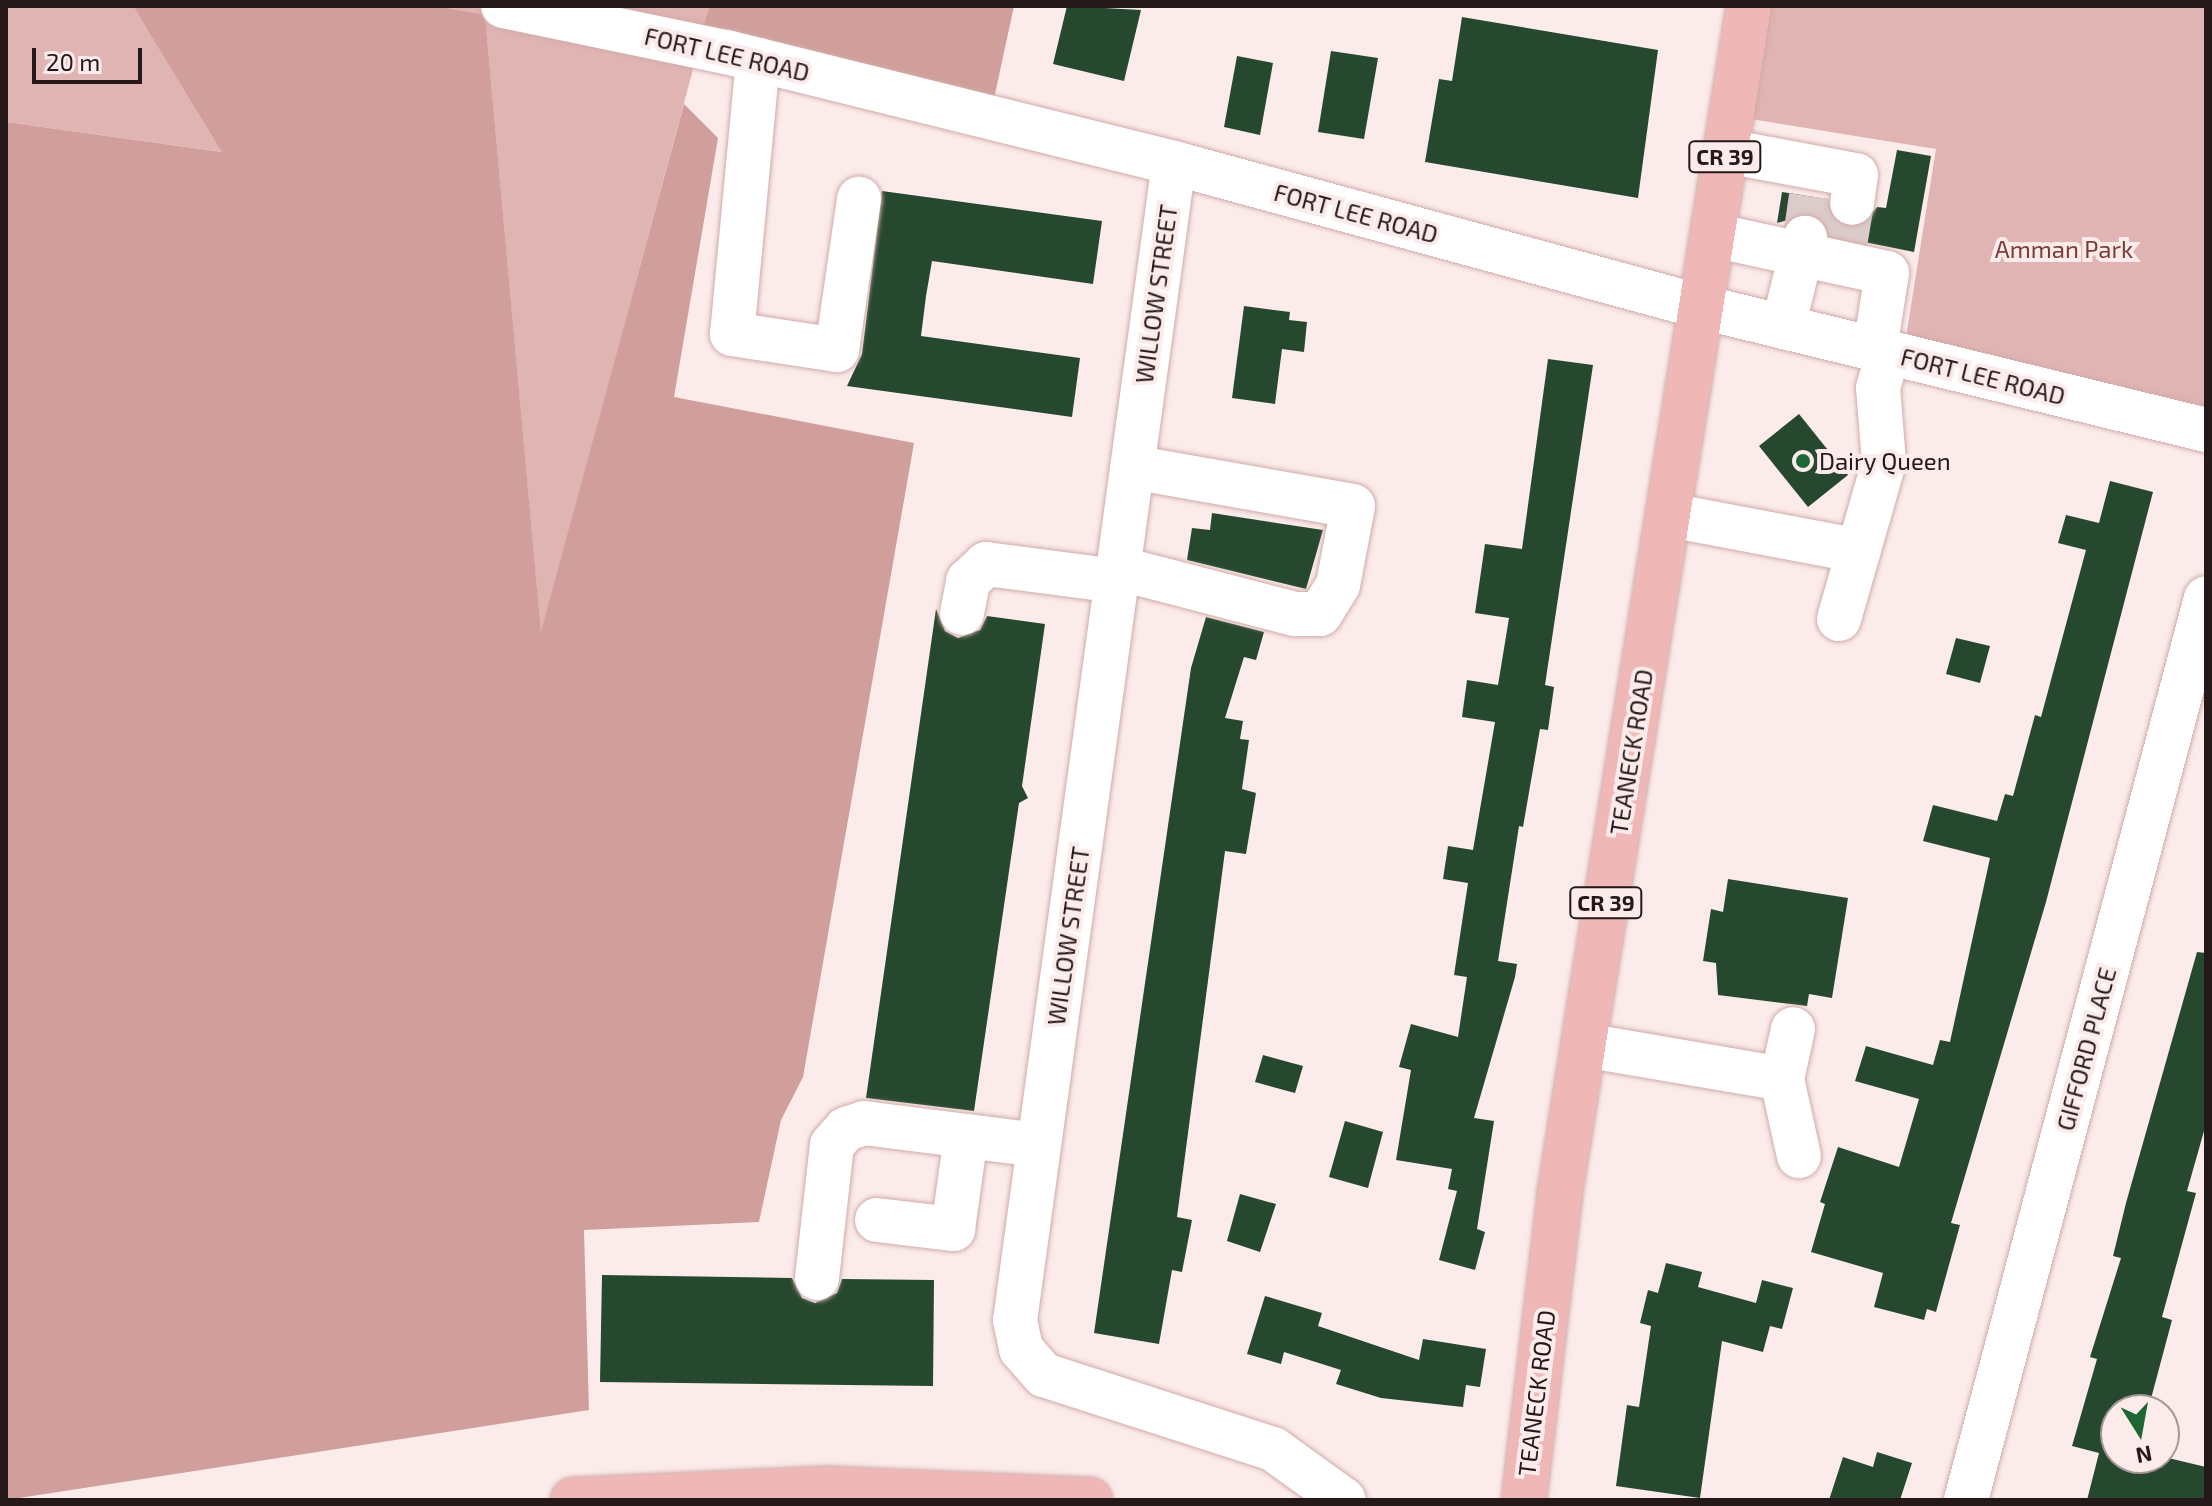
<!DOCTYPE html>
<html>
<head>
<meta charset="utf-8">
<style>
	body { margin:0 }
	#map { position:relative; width:2212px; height:1506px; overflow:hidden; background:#fbebea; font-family:"Exo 2",sans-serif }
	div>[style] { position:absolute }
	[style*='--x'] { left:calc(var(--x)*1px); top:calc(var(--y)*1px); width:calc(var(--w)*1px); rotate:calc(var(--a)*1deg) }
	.green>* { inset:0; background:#e0b4b2 }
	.forest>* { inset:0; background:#d09e9b }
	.building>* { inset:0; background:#26482e }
	.minor-tunnel>* { height:44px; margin-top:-22px; transform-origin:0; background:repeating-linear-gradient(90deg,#dbcbca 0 44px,transparent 0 66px) }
	.roads { filter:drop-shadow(0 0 2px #d0aba9) drop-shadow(0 0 2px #d0aba9) }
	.minor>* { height:44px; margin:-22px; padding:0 22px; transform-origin:22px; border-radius:22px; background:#fff }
	.major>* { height:44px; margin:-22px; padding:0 22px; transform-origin:22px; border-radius:22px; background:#efb8b6 }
	.dots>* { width:22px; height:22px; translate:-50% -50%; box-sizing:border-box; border:4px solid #fbebea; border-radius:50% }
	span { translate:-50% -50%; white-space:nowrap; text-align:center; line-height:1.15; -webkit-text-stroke:8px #fbebea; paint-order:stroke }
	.shield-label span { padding:2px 6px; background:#fbebea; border:2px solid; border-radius:6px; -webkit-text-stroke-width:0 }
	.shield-label { font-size:22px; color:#251818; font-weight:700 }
	.street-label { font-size:24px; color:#251818 }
	.park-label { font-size:24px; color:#7b3b3b }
	.poi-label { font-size:24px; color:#251818 }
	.left { translate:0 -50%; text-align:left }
	.frame { position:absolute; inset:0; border:8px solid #251818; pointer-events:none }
	.north { position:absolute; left:2100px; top:1394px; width:80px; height:80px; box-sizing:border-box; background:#fbebea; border:2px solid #a59796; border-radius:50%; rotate:169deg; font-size:22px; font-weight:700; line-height:32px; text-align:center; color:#251818 }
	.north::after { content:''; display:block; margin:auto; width:28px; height:36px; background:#1c6734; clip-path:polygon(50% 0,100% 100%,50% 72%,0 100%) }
	.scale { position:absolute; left:32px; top:48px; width:110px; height:36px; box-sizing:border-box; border:4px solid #251818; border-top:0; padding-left:10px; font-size:24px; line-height:28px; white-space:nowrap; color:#251818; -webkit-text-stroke:6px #fbebea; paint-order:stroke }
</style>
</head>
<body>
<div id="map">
	<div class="green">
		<div style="clip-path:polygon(6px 6px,133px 6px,223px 152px,6px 122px)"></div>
		<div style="clip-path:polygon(434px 6px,710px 6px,541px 635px,485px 16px)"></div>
		<div style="clip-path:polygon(1749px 6px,2206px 6px,2206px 430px,1903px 356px,1936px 149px,1732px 116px)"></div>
	</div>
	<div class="forest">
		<div style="clip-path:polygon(133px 6px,434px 6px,485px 15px,541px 632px,684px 104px,718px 138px,674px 397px,914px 443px,803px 1077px,781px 1120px,759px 1222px,584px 1230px,589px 1410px,6px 1500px,6px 122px,222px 152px)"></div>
		<div style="clip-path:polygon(710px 6px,1014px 6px,990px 117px,697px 46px)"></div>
	</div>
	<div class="building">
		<div style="clip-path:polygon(1067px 6px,1141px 10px,1124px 81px,1053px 64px)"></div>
		<div style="clip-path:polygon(1462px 17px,1658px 50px,1638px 198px,1425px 162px,1439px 79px,1452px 81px)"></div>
		<div style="clip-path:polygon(1331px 51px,1378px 58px,1364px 139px,1318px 132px)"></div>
		<div style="clip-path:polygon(1237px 56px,1273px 63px,1260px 135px,1224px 127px)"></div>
		<div style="clip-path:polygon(1897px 150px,1931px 156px,1914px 252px,1829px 235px,1810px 214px,1777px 223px,1782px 192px,1827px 199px,1837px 223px,1862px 226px,1877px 207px,1886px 208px)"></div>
		<div style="clip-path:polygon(882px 191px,1102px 221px,1093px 284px,932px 261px,926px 296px,921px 336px,1080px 358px,1072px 417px,847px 386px,862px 354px)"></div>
		<div style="clip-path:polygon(1244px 306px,1290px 312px,1289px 320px,1307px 322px,1304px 352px,1282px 349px,1275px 404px,1232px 398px)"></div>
		<div style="clip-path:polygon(1548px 359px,1593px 365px,1545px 685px,1554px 687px,1548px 730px,1540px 729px,1523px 827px,1519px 826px,1498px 961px,1517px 964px,1515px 977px,1474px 1118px,1494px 1121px,1477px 1229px,1485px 1232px,1475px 1270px,1439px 1260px,1457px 1191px,1448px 1189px,1452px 1169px,1396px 1160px,1411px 1070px,1399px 1067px,1411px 1024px,1458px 1037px,1467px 977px,1454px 975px,1468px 883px,1443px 879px,1448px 846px,1473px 850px,1495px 722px,1462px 717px,1467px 680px,1498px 685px,1509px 618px,1475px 613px,1485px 544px,1522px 549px)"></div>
		<div style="clip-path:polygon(1799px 414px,1848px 475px,1808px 507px,1759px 446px)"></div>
		<div style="clip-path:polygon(2110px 481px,2153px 492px,2046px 902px,1951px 1223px,1960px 1225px,1936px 1312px,1927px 1309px,1924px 1320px,1874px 1307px,1883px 1273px,1811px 1252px,1825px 1204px,1820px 1202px,1838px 1147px,1899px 1167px,1919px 1099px,1855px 1081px,1866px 1046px,1933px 1065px,1940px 1040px,1950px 1042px,1990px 858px,1923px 841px,1933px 805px,1997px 821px,2005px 794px,2013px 796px,2035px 715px,2041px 717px,2086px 550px,2058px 543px,2066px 515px,2099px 523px)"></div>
		<div style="clip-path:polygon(1212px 513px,1323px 530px,1306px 589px,1187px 560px,1192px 528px,1210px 530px)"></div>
		<div style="clip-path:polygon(936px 609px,945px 631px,958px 638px,980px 630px,987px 616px,1045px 624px,1022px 786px,1028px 798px,1019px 803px,974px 1111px,866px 1098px)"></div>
		<div style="clip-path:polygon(1206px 617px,1264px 632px,1256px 660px,1244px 657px,1225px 718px,1243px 721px,1240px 739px,1249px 740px,1242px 789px,1256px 793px,1246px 854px,1225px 851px,1177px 1217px,1192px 1220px,1182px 1272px,1172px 1270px,1159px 1344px,1094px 1333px,1191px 668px)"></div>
		<div style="clip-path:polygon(1956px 638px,1990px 646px,1980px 683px,1946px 674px)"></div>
		<div style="clip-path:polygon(1728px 879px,1848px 898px,1832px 998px,1809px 994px,1807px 1006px,1718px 995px,1716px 963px,1703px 961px,1711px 909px,1723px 912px)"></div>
		<div style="clip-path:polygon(2197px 952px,2206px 953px,2206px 1124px,2187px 1191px,2196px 1193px,2162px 1317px,2172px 1320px,2148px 1410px,2116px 1410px,2116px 1458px,2164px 1457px,2206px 1467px,2206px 1500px,2087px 1500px,2099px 1453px,2072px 1446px,2097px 1359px,2090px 1357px,2121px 1258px,2113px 1256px,2126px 1203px)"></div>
		<div style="clip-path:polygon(1263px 1055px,1303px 1066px,1295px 1093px,1255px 1082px)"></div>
		<div style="clip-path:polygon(1345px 1121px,1383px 1132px,1368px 1188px,1329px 1177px)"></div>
		<div style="clip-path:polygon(1240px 1194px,1276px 1204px,1260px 1252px,1227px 1241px)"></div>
		<div style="clip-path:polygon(1666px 1263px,1702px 1272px,1698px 1287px,1756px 1303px,1762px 1280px,1793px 1288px,1782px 1329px,1770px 1326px,1763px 1352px,1722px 1341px,1700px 1498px,1616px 1486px,1627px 1405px,1639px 1407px,1651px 1326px,1640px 1323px,1648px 1290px,1658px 1293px)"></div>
		<div style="clip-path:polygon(602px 1275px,792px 1278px,802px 1298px,815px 1303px,837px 1293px,842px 1279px,934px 1280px,933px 1386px,600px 1382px)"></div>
		<div style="clip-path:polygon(1265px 1296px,1322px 1313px,1318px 1326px,1419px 1360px,1423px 1339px,1486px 1349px,1480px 1387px,1466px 1385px,1463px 1407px,1381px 1398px,1336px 1384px,1341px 1370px,1284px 1352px,1281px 1364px,1247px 1354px)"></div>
		<div style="clip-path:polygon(1877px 1452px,1912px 1463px,1900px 1500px,1829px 1500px,1843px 1457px,1873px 1467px)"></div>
	</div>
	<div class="minor-tunnel">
		<div style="--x:1805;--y:238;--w:42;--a:-81.9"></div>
		<div style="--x:1845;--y:245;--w:43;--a:-80.5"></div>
	</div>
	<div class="roads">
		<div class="minor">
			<div style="--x:503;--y:6;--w:228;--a:11.7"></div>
			<div style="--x:726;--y:52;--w:462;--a:13.9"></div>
			<div style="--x:1174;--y:163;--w:547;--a:15.26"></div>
			<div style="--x:1702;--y:307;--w:519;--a:13.71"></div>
			<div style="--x:758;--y:60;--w:275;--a:95.4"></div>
			<div style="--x:732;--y:334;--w:106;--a:8.7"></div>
			<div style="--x:837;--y:350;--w:153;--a:-81.7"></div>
			<div style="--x:1726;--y:151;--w:132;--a:10.5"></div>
			<div style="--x:1856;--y:175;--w:28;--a:98"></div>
			<div style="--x:1174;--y:163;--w:1168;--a:97.82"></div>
			<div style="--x:1015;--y:1320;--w:30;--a:78"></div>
			<div style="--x:1021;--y:1349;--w:35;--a:49"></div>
			<div style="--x:1044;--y:1375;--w:241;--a:17.9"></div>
			<div style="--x:1273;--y:1449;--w:87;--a:35.7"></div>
			<div style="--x:1713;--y:235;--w:178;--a:12.3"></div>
			<div style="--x:1887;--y:273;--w:77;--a:99"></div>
			<div style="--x:1783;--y:327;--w:92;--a:-76.1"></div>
			<div style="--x:1669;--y:515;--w:193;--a:10.7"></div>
			<div style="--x:1118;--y:568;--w:183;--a:14.6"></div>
			<div style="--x:1295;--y:614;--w:25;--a:0"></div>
			<div style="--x:1320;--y:614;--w:34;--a:-58"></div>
			<div style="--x:1338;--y:585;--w:80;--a:-79.2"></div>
			<div style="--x:1353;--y:506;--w:224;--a:-170"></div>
			<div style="--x:962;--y:613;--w:33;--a:-79"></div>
			<div style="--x:968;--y:581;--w:25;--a:-43"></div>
			<div style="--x:986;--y:564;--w:132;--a:7.4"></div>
			<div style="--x:1839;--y:619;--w:163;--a:-74"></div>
			<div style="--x:1884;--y:462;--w:74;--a:-94.6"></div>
			<div style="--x:1878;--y:388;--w:37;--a:-74"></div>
			<div style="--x:1584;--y:1045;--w:201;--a:9.7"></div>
			<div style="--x:1782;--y:1079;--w:51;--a:-77.6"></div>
			<div style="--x:1782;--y:1079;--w:79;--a:77.6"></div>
			<div style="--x:877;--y:1220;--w:77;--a:6.8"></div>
			<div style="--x:953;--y:1229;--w:94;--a:-82"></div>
			<div style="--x:817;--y:1278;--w:134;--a:-83.6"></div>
			<div style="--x:832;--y:1145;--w:21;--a:-49"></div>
			<div style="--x:846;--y:1129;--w:19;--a:-18"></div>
			<div style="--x:864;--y:1123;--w:176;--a:7.2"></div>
			<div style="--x:1966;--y:1500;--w:933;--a:-75.1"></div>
		</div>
		<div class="major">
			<div style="--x:573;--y:1500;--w:256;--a:-2.5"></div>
			<div style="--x:829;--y:1489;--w:261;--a:2.4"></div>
			<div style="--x:1524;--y:1500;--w:310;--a:-83.3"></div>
			<div style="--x:1560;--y:1192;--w:1201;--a:-80.95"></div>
		</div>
	</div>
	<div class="dots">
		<div style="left:1803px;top:461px;background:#1c6734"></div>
	</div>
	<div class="shield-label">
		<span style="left:1725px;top:157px">CR 39</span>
		<span style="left:1606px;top:903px">CR 39</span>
	</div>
	<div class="street-label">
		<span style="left:727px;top:54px;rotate:13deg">FORT LEE ROAD</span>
		<span style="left:1356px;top:213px;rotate:15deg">FORT LEE ROAD</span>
		<span style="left:1156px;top:294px;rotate:-82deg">WILLOW STREET</span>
		<span style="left:1983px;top:376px;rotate:14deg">FORT LEE ROAD</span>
		<span style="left:1631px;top:752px;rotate:-81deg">TEANECK ROAD</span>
		<span style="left:1068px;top:936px;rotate:-82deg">WILLOW STREET</span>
		<span style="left:2086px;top:1049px;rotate:-75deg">GIFFORD PLACE</span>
		<span style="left:1536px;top:1393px;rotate:-83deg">TEANECK ROAD</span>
	</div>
	<div class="park-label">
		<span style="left:2064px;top:249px">Amman Park</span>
	</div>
	<div class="poi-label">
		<span class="left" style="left:1819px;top:461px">Dairy Queen</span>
	</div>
	<div class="frame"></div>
	<div class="north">N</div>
	<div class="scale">20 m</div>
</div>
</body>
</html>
